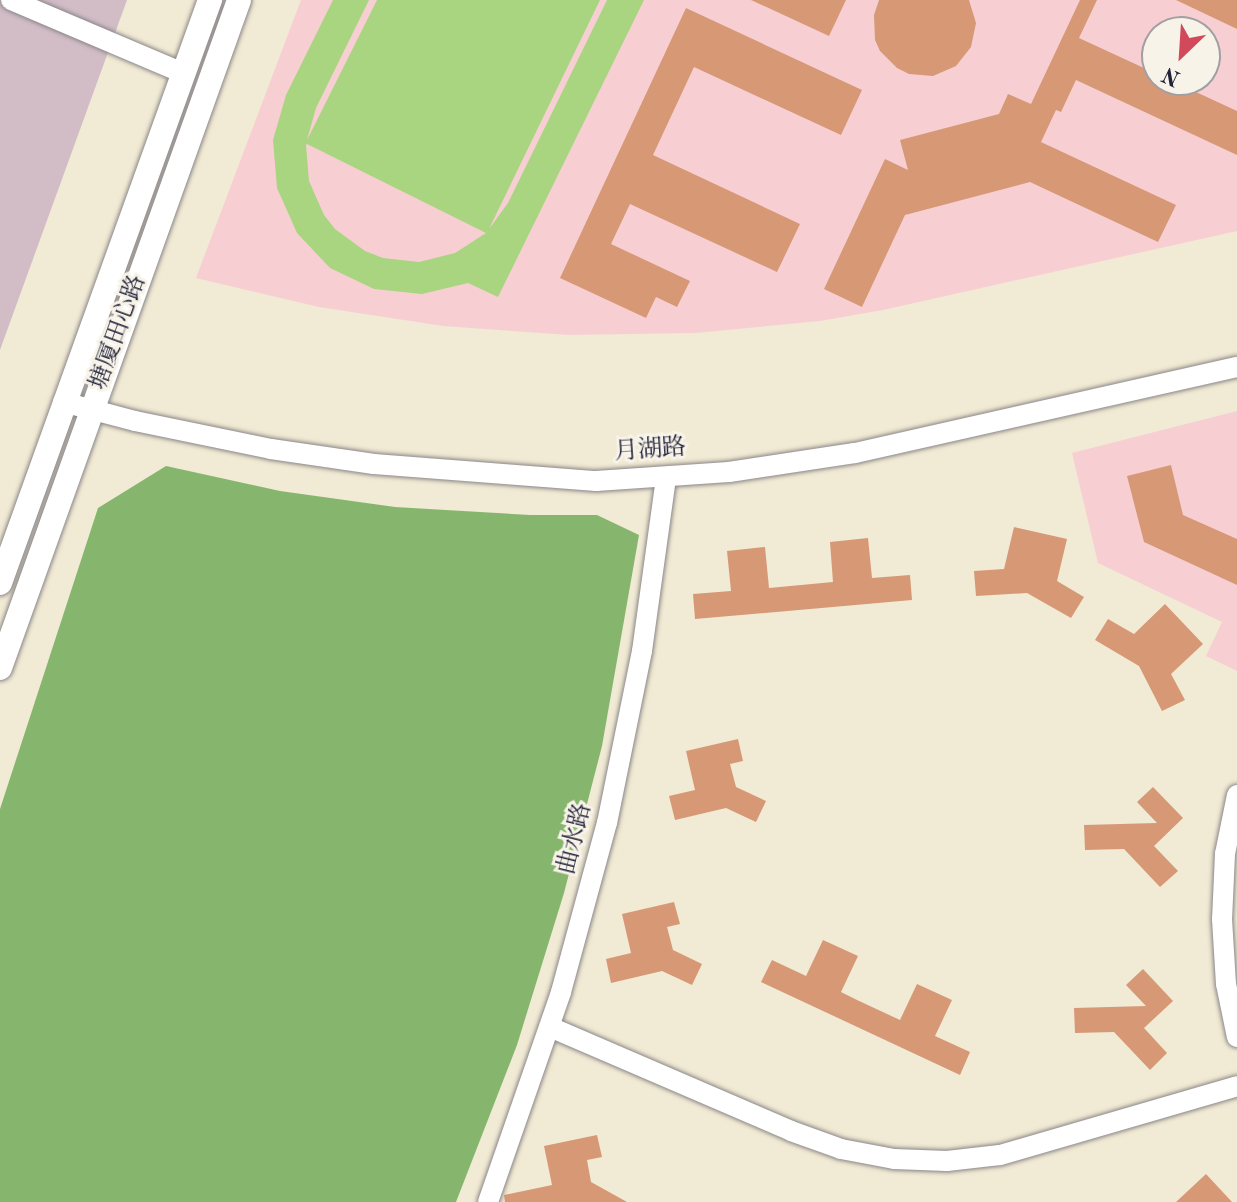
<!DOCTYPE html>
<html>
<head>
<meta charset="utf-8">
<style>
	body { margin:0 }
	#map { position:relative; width:1237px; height:1202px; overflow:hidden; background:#f1ead4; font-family:"Old Standard TT","Noto Serif SC",serif }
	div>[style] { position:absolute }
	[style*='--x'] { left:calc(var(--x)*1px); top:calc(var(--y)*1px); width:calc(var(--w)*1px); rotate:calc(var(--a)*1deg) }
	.built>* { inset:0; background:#f7cfd3 }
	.industrial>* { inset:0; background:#d2bdc7 }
	.green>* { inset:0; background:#a9d480 }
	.forest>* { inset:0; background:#86b66e }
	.building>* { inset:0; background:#d79876 }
	.roads { filter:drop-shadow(0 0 2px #8a8688) drop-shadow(0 0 2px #8a8688) }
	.minor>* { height:20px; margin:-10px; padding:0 10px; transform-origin:10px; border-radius:10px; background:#fff }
	.major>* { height:24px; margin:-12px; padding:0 12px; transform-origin:12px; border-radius:12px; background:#fff }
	span { translate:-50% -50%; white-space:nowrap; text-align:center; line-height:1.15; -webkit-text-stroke:6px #f7f3e8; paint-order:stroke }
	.street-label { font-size:24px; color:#22223b }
	.north { position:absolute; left:1141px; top:16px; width:80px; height:80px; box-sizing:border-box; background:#f7f3e8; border:2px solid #a29fa3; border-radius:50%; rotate:205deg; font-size:22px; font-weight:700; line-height:32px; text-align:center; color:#22223b }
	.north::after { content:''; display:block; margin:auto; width:28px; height:36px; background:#d1495b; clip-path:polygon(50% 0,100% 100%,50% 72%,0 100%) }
</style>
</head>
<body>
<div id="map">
	<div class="built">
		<div style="clip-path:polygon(evenodd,301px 0,1237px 0,1237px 231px,883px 310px,820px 321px,695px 333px,569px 335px,443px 326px,319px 307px,196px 278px,301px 0,1157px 32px,1205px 32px,1205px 80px,1157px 80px,1157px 32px)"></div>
		<div style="clip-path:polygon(1237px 411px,1237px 671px,1206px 656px,1222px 622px,1098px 563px,1072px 453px)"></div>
	</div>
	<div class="industrial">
		<div style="clip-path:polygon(0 0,127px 0,0 350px)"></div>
	</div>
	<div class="green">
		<div style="clip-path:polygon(evenodd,333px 0,369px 0,316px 108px,307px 140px,377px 0,600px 0,489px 229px,508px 203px,607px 0,644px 0,498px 297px,468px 283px,422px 294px,374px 289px,330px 268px,297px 233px,277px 188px,273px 140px,286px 95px,333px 0,306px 145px,307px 144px,486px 233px,455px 253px,419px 262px,383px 258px,365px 251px,335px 229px,324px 215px,309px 181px,306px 145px)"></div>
	</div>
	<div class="forest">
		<div style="clip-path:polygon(166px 466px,280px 491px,395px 507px,530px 515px,597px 515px,639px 535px,602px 746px,564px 893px,517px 1045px,456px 1202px,0 1202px,0 809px,98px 508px)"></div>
	</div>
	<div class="building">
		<div style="clip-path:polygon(751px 0,846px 0,829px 36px)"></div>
		<div style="clip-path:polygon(879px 0,969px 0,976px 23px,971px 47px,956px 66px,933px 76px,909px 74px,897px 68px,880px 51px,875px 40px,874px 15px)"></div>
		<div style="clip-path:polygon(1080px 0,1097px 0,1079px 38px,1157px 74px,1157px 80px,1170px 80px,1237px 111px,1237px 155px,1076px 80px,1061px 112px,1056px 110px,1041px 142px,1176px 205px,1158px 242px,1030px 182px,905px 215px,862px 307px,824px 289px,885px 159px,908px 170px,900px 140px,999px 114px,1008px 94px,1031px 104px)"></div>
		<div style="clip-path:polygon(1176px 0,1237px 0,1237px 29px)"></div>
		<div style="clip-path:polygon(686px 8px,862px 90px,841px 135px,694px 67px,653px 155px,800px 224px,777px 272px,630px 204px,611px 244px,690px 281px,677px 307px,656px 297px,646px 318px,560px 278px)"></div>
		<div style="clip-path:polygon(1171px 465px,1183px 515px,1237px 539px,1237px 585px,1144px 542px,1127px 476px)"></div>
		<div style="clip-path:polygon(1014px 527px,1067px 539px,1057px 581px,1084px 597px,1071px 618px,1027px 593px,976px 596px,974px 571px,1004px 569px)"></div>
		<div style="clip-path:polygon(868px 538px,872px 578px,910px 575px,912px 600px,695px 619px,693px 594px,731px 591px,727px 551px,765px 547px,769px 588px,833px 582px,830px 542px)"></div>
		<div style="clip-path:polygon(1165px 604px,1203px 644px,1171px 674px,1185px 700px,1162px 711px,1139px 666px,1095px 640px,1108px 619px,1134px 634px)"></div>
		<div style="clip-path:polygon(738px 739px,743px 761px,730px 764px,736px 787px,766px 801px,756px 822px,726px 808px,675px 820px,669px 796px,695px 790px,686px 751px)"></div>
		<div style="clip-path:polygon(1153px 787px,1183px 818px,1154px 846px,1178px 871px,1160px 887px,1124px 849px,1085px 850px,1084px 825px,1157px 823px,1137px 802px)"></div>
		<div style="clip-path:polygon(674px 902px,680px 924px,667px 927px,673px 950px,702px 964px,692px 985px,662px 971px,611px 983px,606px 959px,631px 953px,622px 914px)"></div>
		<div style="clip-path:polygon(823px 940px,858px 956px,841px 992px,857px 1000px,900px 1020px,917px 984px,952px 1000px,935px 1036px,970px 1052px,960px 1075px,761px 982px,772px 960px,806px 976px)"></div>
		<div style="clip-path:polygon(1143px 969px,1173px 1001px,1144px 1028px,1167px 1053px,1150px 1070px,1114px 1032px,1075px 1033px,1074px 1008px,1146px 1006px,1126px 985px)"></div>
		<div style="clip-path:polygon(597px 1135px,602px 1157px,587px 1160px,591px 1182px,627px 1202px,505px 1202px,504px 1195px,552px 1185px,544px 1146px)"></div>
		<div style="clip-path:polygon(1206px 1174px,1232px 1202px,1176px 1202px)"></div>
	</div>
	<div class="roads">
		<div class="minor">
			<div style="--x:11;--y:0;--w:187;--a:23"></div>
			<div style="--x:63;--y:402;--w:74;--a:14.8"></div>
			<div style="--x:135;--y:421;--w:139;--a:11.6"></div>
			<div style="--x:271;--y:449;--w:104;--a:8.3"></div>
			<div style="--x:374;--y:464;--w:223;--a:4.4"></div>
			<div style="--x:596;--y:481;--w:133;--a:-3.9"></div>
			<div style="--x:729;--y:472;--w:127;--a:-8.6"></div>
			<div style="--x:855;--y:453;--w:392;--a:-12.7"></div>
			<div style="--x:1237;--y:795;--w:60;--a:101.5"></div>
			<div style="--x:1225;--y:854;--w:65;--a:92.6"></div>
			<div style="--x:1222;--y:919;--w:65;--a:86.5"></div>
			<div style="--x:1226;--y:984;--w:54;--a:78.3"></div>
			<div style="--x:550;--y:1027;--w:262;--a:23.3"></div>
			<div style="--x:791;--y:1131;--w:53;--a:19.8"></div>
			<div style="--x:841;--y:1149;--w:54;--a:10.7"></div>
			<div style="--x:894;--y:1159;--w:53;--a:2.2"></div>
			<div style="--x:947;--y:1161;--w:53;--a:-6.5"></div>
			<div style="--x:1000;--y:1155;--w:247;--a:-16.2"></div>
			<div style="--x:488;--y:1202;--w:222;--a:-70.8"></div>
			<div style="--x:561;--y:992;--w:175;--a:-74.8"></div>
			<div style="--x:607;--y:823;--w:176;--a:-78.5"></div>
			<div style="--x:642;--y:651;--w:176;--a:-82.1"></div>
		</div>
		<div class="major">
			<div style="--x:0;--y:583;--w:620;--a:-70.19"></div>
			<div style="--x:0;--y:668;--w:709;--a:-70.31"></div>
		</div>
	</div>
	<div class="street-label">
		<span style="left:119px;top:333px;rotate:-70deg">塘厦田心路</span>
		<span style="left:650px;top:451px;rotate:-4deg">月湖路</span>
		<span style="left:576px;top:839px;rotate:-76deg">曲水路</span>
	</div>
	<div class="north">N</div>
</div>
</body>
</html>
